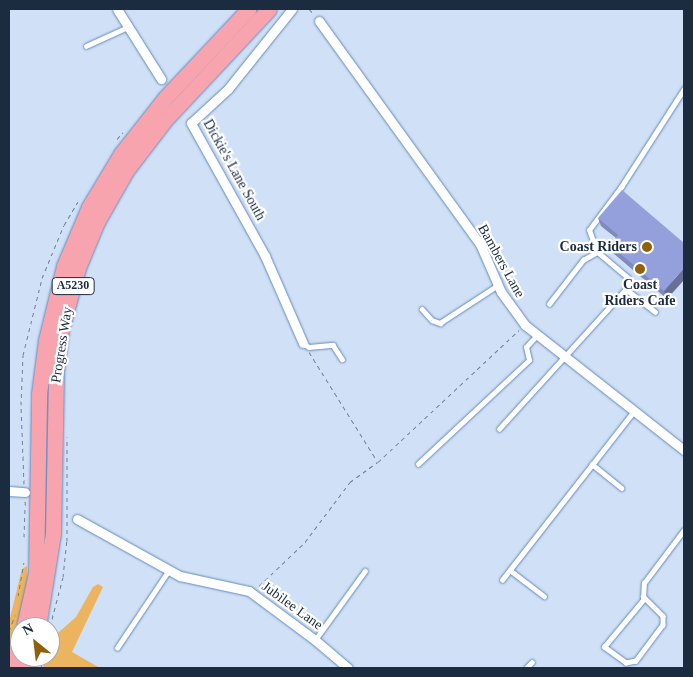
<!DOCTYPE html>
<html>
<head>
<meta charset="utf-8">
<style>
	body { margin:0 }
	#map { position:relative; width:693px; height:677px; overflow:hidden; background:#d0e0f6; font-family:"Times New Roman",serif }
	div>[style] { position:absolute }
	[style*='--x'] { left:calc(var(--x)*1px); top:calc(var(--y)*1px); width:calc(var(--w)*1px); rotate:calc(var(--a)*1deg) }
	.green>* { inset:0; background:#edb45f }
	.path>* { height:1px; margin-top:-0.5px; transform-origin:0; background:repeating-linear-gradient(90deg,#6f7f94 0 4px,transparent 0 8px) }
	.roads { filter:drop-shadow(0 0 1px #638abc) drop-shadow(0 0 1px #638abc) }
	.lane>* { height:4.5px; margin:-2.25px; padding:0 2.25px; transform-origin:2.25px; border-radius:2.25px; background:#fff }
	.street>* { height:9px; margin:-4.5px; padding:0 4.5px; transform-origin:4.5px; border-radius:4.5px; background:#fff }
	.primary>* { height:15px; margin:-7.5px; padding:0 7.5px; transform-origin:7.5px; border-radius:7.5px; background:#f8a4af }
	.wall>* { inset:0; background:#7f8abd }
	.shaded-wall>* { inset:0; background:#68709a }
	.building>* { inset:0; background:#94a0dc }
	.dots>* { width:14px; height:14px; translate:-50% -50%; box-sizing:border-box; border:2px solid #fff; border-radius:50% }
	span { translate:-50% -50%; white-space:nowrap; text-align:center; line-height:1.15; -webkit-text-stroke:4.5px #fff; paint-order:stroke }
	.shield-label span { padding:1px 4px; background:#fff; border:1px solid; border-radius:4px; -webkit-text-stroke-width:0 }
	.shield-label { font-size:12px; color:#1b2b40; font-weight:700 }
	.street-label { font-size:14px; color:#1b2b40 }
	.poi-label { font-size:14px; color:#1b2b40; font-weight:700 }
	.right { translate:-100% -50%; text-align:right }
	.frame { position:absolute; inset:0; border:10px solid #1b2b40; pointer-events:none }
	.north { position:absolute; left:10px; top:617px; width:50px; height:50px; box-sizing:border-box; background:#fff; border:1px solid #a4aab3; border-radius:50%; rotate:331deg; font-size:14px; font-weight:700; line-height:20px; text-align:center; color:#1b2b40 }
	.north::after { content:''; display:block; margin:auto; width:18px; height:22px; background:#8f610b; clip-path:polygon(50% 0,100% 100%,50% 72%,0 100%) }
</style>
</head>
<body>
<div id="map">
	<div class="green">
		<div style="clip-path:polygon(27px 566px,28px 587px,9px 651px,9px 622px,22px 569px)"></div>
		<div style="clip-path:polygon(98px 584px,103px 587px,72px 652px,100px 668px,43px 668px,45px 657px,50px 657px,50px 640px,76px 617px,93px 587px)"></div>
	</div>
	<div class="path">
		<div style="--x:309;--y:9;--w:7;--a:45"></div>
		<div style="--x:117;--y:139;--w:9;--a:-49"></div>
		<div style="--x:309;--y:352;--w:128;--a:58"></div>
		<div style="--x:24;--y:484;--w:79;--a:-92.2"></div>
		<div style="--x:21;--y:405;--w:50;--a:-87.7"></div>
		<div style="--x:23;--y:355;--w:79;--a:-76.1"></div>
		<div style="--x:42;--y:278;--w:57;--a:-67.5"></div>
		<div style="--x:64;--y:225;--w:27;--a:-59"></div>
		<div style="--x:24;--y:537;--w:36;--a:-88"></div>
		<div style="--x:259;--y:586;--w:64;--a:-43.7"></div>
		<div style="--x:305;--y:542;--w:75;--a:-53.1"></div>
		<div style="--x:350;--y:482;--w:34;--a:-36"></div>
		<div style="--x:378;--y:462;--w:193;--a:-43.1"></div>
		<div style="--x:18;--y:596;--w:34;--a:-80"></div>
		<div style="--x:52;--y:619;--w:43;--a:-75.3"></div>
		<div style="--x:63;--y:577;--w:36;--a:-84"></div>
		<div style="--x:67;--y:541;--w:104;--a:-90"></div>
		<div style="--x:9;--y:631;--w:17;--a:-69"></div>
		<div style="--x:41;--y:668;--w:11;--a:-80"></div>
	</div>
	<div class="roads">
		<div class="lane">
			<div style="--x:86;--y:46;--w:46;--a:-24.3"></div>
			<div style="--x:626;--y:289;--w:37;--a:38"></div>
			<div style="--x:549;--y:304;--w:56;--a:-52.3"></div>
			<div style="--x:583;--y:260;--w:16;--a:-30"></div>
			<div style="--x:422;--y:309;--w:15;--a:48"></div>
			<div style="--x:432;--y:320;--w:9;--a:21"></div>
			<div style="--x:440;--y:323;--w:69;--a:-33.2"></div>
			<div style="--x:303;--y:343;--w:7;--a:34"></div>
			<div style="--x:309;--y:347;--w:24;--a:-5"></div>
			<div style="--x:333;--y:345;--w:17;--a:57"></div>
			<div style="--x:499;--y:429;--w:189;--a:-47.8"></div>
			<div style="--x:626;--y:289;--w:11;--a:-80"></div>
			<div style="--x:628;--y:278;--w:40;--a:-140"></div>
			<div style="--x:597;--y:252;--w:23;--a:-110"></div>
			<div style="--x:589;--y:230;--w:54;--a:-53.3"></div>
			<div style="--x:621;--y:187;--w:117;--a:-57.3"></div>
			<div style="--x:418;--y:464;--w:152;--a:-43.1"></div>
			<div style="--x:529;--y:360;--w:13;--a:-103"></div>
			<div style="--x:526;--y:347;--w:16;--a:-47"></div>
			<div style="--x:592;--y:464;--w:38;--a:39"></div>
			<div style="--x:510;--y:570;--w:43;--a:37.4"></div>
			<div style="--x:502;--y:580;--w:214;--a:-52"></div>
			<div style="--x:643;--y:596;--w:28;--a:45"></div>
			<div style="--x:663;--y:616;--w:9;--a:90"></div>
			<div style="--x:663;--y:625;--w:45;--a:126.9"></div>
			<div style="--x:636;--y:661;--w:10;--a:169"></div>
			<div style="--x:626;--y:663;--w:27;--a:-144"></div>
			<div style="--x:604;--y:647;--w:61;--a:-50.3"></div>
			<div style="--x:643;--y:600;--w:17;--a:-87"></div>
			<div style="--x:644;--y:583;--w:66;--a:-53"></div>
			<div style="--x:315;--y:640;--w:85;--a:-54.1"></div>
			<div style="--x:117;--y:648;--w:94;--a:-56.3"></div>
			<div style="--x:526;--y:668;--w:8;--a:-45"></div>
		</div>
		<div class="street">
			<div style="--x:117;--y:9;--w:83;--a:57.8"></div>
			<div style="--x:292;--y:9;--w:102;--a:128.7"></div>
			<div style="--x:228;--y:89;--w:50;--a:137.4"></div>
			<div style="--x:191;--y:123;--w:152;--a:60.9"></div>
			<div style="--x:265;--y:256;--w:95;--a:66.4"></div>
			<div style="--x:319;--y:21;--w:275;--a:54.2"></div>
			<div style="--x:480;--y:244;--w:52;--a:66.4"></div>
			<div style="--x:501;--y:292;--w:41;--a:54"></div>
			<div style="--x:525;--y:325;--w:202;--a:38.2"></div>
			<div style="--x:9;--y:491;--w:16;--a:4"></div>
			<div style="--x:77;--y:519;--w:118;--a:29"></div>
			<div style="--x:180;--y:576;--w:71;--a:12.3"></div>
			<div style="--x:249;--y:591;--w:82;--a:36.6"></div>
			<div style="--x:315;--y:640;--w:43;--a:40.3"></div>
		</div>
		<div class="primary">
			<div style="--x:24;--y:627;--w:55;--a:-77.5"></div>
			<div style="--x:36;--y:573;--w:179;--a:-89"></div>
			<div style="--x:39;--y:394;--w:54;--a:-82.6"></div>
			<div style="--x:46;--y:340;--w:76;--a:-76.3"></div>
			<div style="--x:64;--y:266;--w:64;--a:-67"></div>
			<div style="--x:89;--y:207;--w:62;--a:-58.9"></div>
			<div style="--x:121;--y:154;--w:71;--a:-51.8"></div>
			<div style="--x:165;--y:98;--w:122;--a:-46.7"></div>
			<div style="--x:38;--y:627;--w:95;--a:-80.9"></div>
			<div style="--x:53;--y:533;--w:161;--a:-88.9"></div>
			<div style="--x:56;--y:372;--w:42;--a:-83.2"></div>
			<div style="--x:61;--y:330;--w:64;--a:-74.7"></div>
			<div style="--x:78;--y:268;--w:50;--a:-67.6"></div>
			<div style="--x:97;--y:222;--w:59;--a:-60.4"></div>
			<div style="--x:126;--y:171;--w:64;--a:-52.6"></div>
			<div style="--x:165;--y:120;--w:152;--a:-46.9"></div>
			<div style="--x:9;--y:668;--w:32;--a:-70"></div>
			<div style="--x:23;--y:668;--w:12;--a:-66"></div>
		</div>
	</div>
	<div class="wall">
		<div style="clip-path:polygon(598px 218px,684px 243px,667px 299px,613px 253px,610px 245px,616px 238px,601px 226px)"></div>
	</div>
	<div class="shaded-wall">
		<div style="clip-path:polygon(684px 268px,684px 280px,667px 299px,664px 291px)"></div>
	</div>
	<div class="building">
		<div style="clip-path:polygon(622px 190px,684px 243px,684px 268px,664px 291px,610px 245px,618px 235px,598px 218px)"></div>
	</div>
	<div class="dots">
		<div style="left:647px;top:247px;background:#8f610b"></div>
		<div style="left:640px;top:269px;background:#8f610b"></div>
	</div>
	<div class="shield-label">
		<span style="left:73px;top:286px">A5230</span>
	</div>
	<div class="street-label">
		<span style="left:234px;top:170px;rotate:61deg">Dickie's Lane South</span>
		<span style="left:501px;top:261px;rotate:61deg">Bambers Lane</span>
		<span style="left:62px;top:345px;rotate:-81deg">Progress Way</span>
		<span style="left:292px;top:606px;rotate:36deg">Jubilee Lane</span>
	</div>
	<div class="poi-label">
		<span class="right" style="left:637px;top:247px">Coast Riders</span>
		<span style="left:640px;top:293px">Coast<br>Riders Cafe</span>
	</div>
	<div class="frame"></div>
	<div class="north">N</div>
</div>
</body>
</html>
